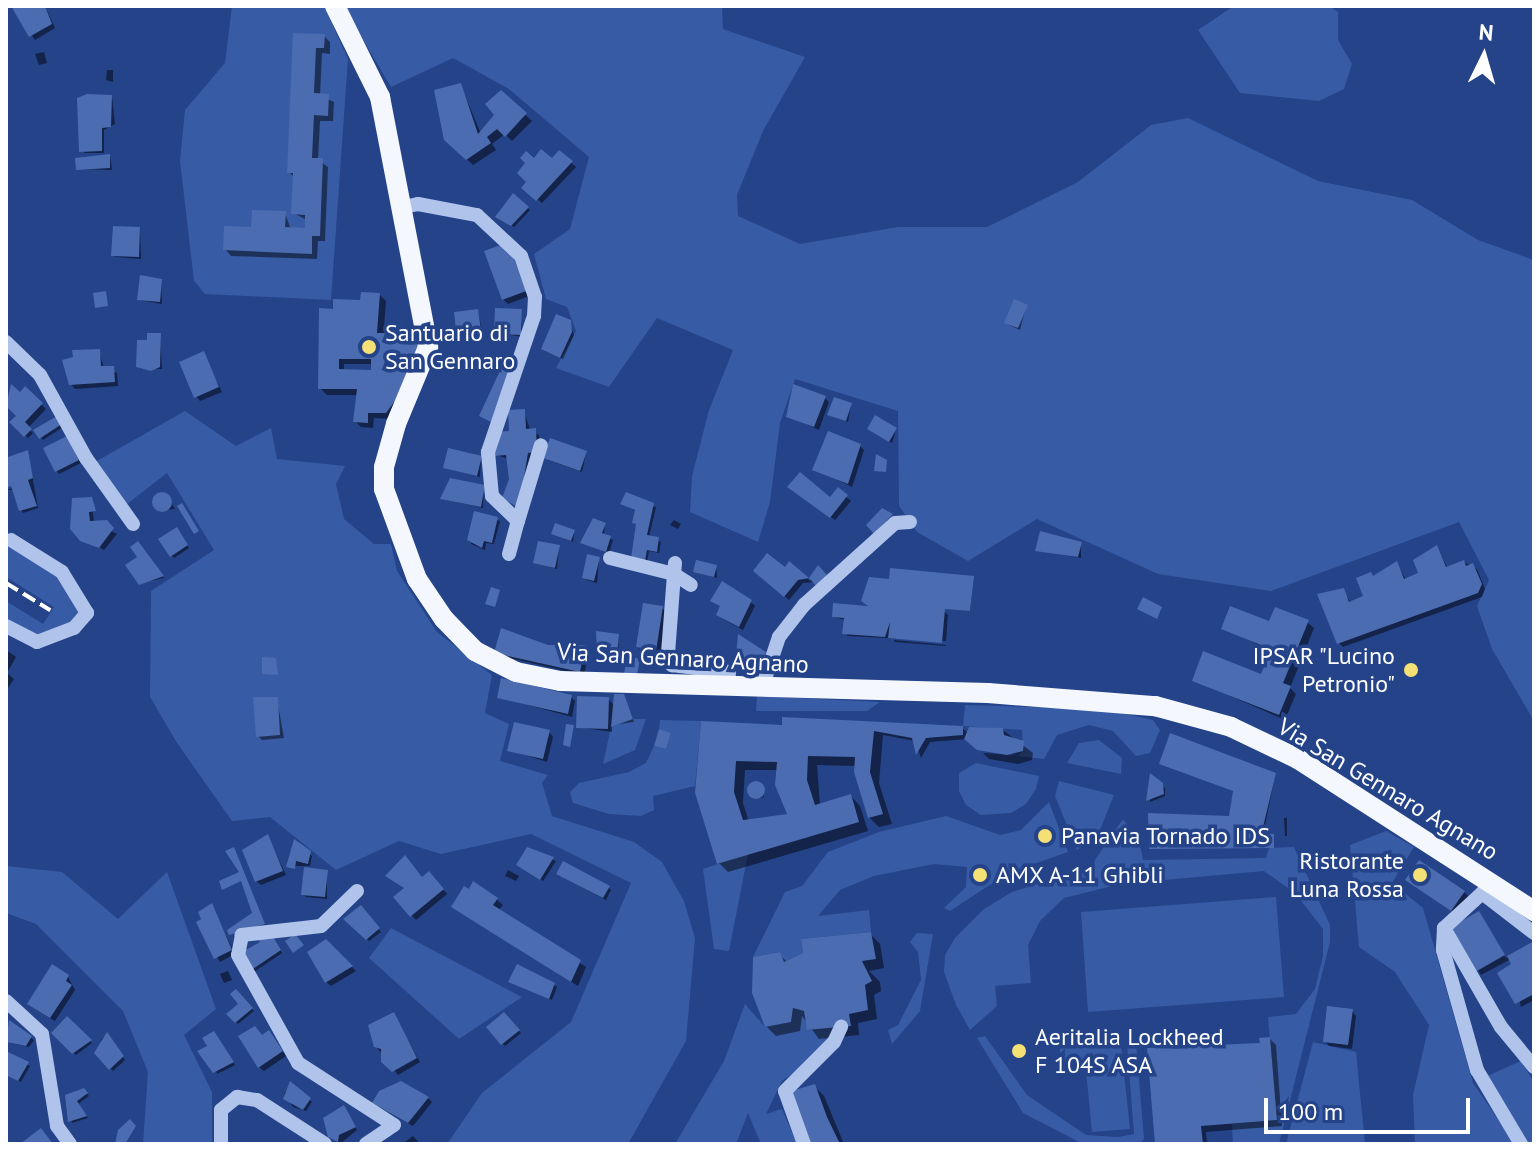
<!DOCTYPE html>
<html>
<head>
<meta charset="utf-8">
<style>
	body { margin:0 }
	#map { position:relative; width:1540px; height:1150px; overflow:hidden; background:#244389; font-family:"PT Sans",sans-serif }
	div>[style] { position:absolute }
	[style*='--x'] { left:calc(var(--x)*1px); top:calc(var(--y)*1px); width:calc(var(--w)*1px); rotate:calc(var(--a)*1deg) }
	.green>* { inset:0; background:#385ba6 }
	.shadow>* { inset:0; background:#0007 }
	.building>* { inset:0; background:#4c6cb1 }
	.round { border-radius:50% }
	.minor>* { height:14px; margin:-7px; padding:0 7px; transform-origin:7px; border-radius:7px; background:#b0c3ea }
	.major>* { height:20px; margin:-10px; padding:0 10px; transform-origin:10px; border-radius:10px; background:#f4f7fe }
	.rail>* { height:4px; margin-top:-2px; transform-origin:0; background:repeating-linear-gradient(90deg,#fff 0 14px,transparent 0 20px) }
	.dots>* { width:22px; height:22px; translate:-50% -50%; box-sizing:border-box; border:4px solid #244389; border-radius:50% }
	span { translate:-50% -50%; white-space:nowrap; text-align:center; line-height:1.15; -webkit-text-stroke:7px #244389; paint-order:stroke }
	.poi-label { font-size:24px; color:#fff }
	.left { translate:0 -50%; text-align:left }
	.right { translate:-100% -50%; text-align:right }
	.street-label { font-size:24px; color:#fff }
	.frame { position:absolute; inset:0; border:8px solid #fff; pointer-events:none }
	.north { position:absolute; left:1444px; top:16px; width:80px; height:80px; -webkit-text-stroke:6px #244389; paint-order:stroke; rotate:5deg; font-size:22px; font-weight:700; line-height:32px; text-align:center; color:#fff }
	.north::after { content:''; display:block; margin:auto; width:28px; height:36px; background:#fff; clip-path:polygon(50% 0,100% 100%,50% 72%,0 100%) }
	.scale { position:absolute; left:1264px; top:1098px; width:206px; height:36px; box-sizing:border-box; border:4px solid #fff; border-top:0; padding-left:10px; font-size:24px; line-height:28px; white-space:nowrap; color:#fff; -webkit-text-stroke:6px #244389; paint-order:stroke }
</style>
</head>
<body>
<div id="map">
	<div class="green">
		<div style="clip-path:polygon(232px 6px,324px 6px,348px 59px,331px 300px,205px 294px,194px 281px,180px 161px,185px 110px,225px 63px)"></div>
		<div style="clip-path:polygon(343px 6px,722px 6px,723px 29px,805px 57px,763px 131px,737px 195px,738px 216px,800px 244px,898px 227px,987px 227px,1078px 182px,1151px 125px,1188px 118px,1318px 181px,1412px 200px,1478px 240px,1534px 260px,1534px 721px,1492px 649px,1477px 606px,1489px 580px,1459px 522px,1271px 591px,1158px 574px,1037px 519px,968px 561px,917px 532px,899px 506px,898px 411px,795px 379px,780px 423px,770px 502px,758px 542px,690px 512px,692px 476px,709px 410px,733px 350px,657px 318px,609px 387px,556px 368px,576px 331px,567px 307px,546px 299px,534px 254px,570px 229px,589px 157px,509px 89px,453px 58px,391px 87px)"></div>
		<div style="clip-path:polygon(1234px 6px,1329px 6px,1338px 12px,1338px 40px,1352px 64px,1344px 89px,1319px 101px,1240px 93px,1198px 30px)"></div>
		<div style="clip-path:polygon(185px 411px,236px 446px,271px 428px,277px 459px,345px 466px,336px 484px,344px 519px,374px 544px,391px 544px,397px 571px,437px 632px,492px 675px,485px 713px,509px 724px,500px 761px,548px 775px,542px 783px,552px 816px,634px 842px,662px 862px,684px 901px,695px 938px,686px 1041px,628px 1144px,447px 1144px,482px 1093px,571px 1022px,631px 883px,531px 834px,441px 854px,399px 841px,336px 870px,270px 817px,232px 821px,177px 743px,150px 697px,151px 591px,214px 550px,167px 473px,122px 508px,95px 462px)"></div>
		<div style="clip-path:polygon(6px 543px,60px 576px,81px 614px,74px 622px,36px 636px,6px 622px,6px 601px,43px 624px,54px 607px,6px 577px)"></div>
		<div style="clip-path:polygon(757px 696px,880px 702px,867px 711px,756px 711px)"></div>
		<div style="clip-path:polygon(965px 705px,1104px 709px,1153px 720px,1160px 730px,1150px 753px,1136px 756px,1113px 731px,1089px 725px,1057px 735px,1044px 759px,1018px 756px,1023px 751px,1022px 730px,963px 726px)"></div>
		<div style="clip-path:polygon(633px 719px,646px 719px,635px 750px,603px 764px,611px 727px)"></div>
		<div style="clip-path:polygon(660px 720px,701px 721px,695px 786px,653px 796px,654px 810px,641px 816px,609px 814px,573px 803px,570px 792px,579px 783px,629px 772px,646px 763px,654px 746px,666px 749px,671px 733px,659px 729px)"></div>
		<div style="clip-path:polygon(1099px 740px,1122px 758px,1121px 774px,1067px 763px,1079px 743px)"></div>
		<div style="clip-path:polygon(976px 763px,1039px 776px,1036px 789px,1026px 804px,1011px 813px,981px 815px,966px 805px,959px 791px,959px 773px)"></div>
		<div style="clip-path:polygon(1059px 781px,1114px 795px,1098px 835px,1077px 850px,1055px 796px)"></div>
		<div style="clip-path:polygon(1049px 802px,1068px 852px,1008px 873px,950px 911px,944px 908px,966px 887px,967px 867px,934px 864px,874px 876px,840px 890px,818px 916px,869px 910px,871px 932px,801px 939px,803px 953px,784px 962px,779px 952px,753px 957px,785px 892px,802px 886px,828px 852px,879px 832px,946px 816px,1000px 835px,1021px 830px)"></div>
		<div style="clip-path:polygon(1123px 819px,1140px 844px,1143px 860px,1266px 858px,1269px 848px,1294px 847px,1330px 925px,1330px 942px,1279px 1144px,1233px 1144px,1232px 1124px,1277px 1120px,1268px 1017px,1296px 1014px,1315px 989px,1323px 956px,1323px 929px,1295px 893px,1264px 871px,1120px 884px,1064px 898px,1040px 921px,1028px 945px,1031px 983px,995px 986px,997px 1006px,970px 1030px,956px 1005px,944px 972px,945px 955px,955px 938px,984px 909px,1012px 892px,1090px 867px)"></div>
		<div style="clip-path:polygon(1386px 831px,1414px 847px,1392px 883px,1423px 908px,1473px 1083px,1515px 1144px,1415px 1144px,1413px 1095px,1429px 1025px,1395px 972px,1359px 947px,1350px 845px)"></div>
		<div style="clip-path:polygon(748px 854px,729px 951px,714px 949px,703px 869px)"></div>
		<div style="clip-path:polygon(6px 866px,62px 872px,118px 919px,167px 872px,216px 1009px,184px 1035px,212px 1092px,212px 1144px,143px 1144px,148px 1072px,123px 1011px,36px 924px,6px 913px)"></div>
		<div style="clip-path:polygon(1276px 897px,1284px 997px,1088px 1012px,1081px 912px)"></div>
		<div style="clip-path:polygon(391px 928px,522px 997px,459px 1039px,369px 958px)"></div>
		<div style="clip-path:polygon(917px 933px,933px 934px,920px 1011px,892px 1044px,888px 1030px,898px 1025px,921px 980px,918px 952px,910px 942px)"></div>
		<div style="clip-path:polygon(745px 1004px,765px 1027px,791px 1022px,793px 1008px,804px 1011px,808px 1030px,837px 1028px,811px 1061px,782px 1081px,766px 1114px,782px 1109px,797px 1144px,761px 1144px,748px 1113px,736px 1144px,675px 1144px,724px 1061px)"></div>
		<div style="clip-path:polygon(1120px 1035px,1130px 1129px,1092px 1132px,1086px 1071px,1062px 1072px,1059px 1040px)"></div>
		<div style="clip-path:polygon(985px 1036px,1027px 1095px,1086px 1135px,1118px 1137px,1134px 1134px,1127px 1044px,1136px 1043px,1144px 1139px,1139px 1144px,1081px 1143px,1023px 1113px,977px 1038px)"></div>
		<div style="clip-path:polygon(1313px 1042px,1356px 1052px,1365px 1144px,1286px 1144px)"></div>
		<div style="clip-path:polygon(1521px 1061px,1534px 1082px,1534px 1144px,1528px 1144px,1487px 1076px)"></div>
	</div>
	<div class="shadow">
		<div style="clip-path:polygon(13px 6px,45px 6px,55px 28px,35px 40px)"></div>
		<div style="clip-path:polygon(295px 35px,324px 36px,330px 42px,330px 54px,322px 53px,320px 96px,334px 102px,333px 121px,320px 121px,318px 160px,328px 167px,325px 241px,318px 241px,317px 259px,231px 256px,225px 249px,285px 213px,291px 230px,307px 230px,307px 220px,293px 213px,295px 178px,289px 172px)"></div>
		<div style="clip-path:polygon(44px 52px,47px 63px,39px 65px,35px 54px)"></div>
		<div style="clip-path:polygon(107px 70px,113px 70px,113px 82px,106px 80px)"></div>
		<div style="clip-path:polygon(461px 86px,481px 134px,496px 115px,501px 93px,532px 121px,512px 141px,505px 134px,492px 144px,496px 150px,473px 165px,453px 146px)"></div>
		<div style="clip-path:polygon(112px 97px,115px 124px,104px 130px,104px 153px,84px 153px)"></div>
		<div style="clip-path:polygon(559px 152px,576px 167px,542px 203px,524px 188px,534px 161px,552px 161px)"></div>
		<div style="clip-path:polygon(110px 156px,112px 170px,78px 169px)"></div>
		<div style="clip-path:polygon(514px 196px,530px 210px,514px 227px,500px 219px)"></div>
		<div style="clip-path:polygon(140px 229px,141px 259px,116px 257px,113px 255px)"></div>
		<div style="clip-path:polygon(516px 264px,532px 295px,508px 304px,503px 299px)"></div>
		<div style="clip-path:polygon(161px 281px,162px 304px,139px 300px)"></div>
		<div style="clip-path:polygon(evenodd,380px 295px,386px 301px,384px 327px,405px 328px,411px 338px,392px 419px,374px 418px,373px 428px,361px 427px,355px 421px,358px 395px,327px 395px,320px 388px,335px 311px,380px 295px,344px 364px,373px 364px,373px 372px,344px 371px,344px 364px)"></div>
		<div style="clip-path:polygon(1026px 306px,1020px 330px,1009px 325px)"></div>
		<div style="clip-path:polygon(478px 311px,484px 339px,462px 342px,459px 339px)"></div>
		<div style="clip-path:polygon(521px 311px,523px 337px,496px 333px)"></div>
		<div style="clip-path:polygon(569px 322px,574px 335px,563px 359px,545px 351px)"></div>
		<div style="clip-path:polygon(160px 335px,162px 369px,141px 369px,149px 342px)"></div>
		<div style="clip-path:polygon(99px 351px,104px 368px,117px 373px,118px 386px,75px 389px,71px 384px)"></div>
		<div style="clip-path:polygon(203px 354px,222px 392px,200px 401px,196px 396px)"></div>
		<div style="clip-path:polygon(11px 387px,20px 395px,25px 389px,46px 409px,28px 428px,33px 433px,28px 438px,12px 422px,18px 416px,6px 404px)"></div>
		<div style="clip-path:polygon(824px 397px,829px 402px,819px 430px,788px 416px)"></div>
		<div style="clip-path:polygon(851px 405px,848px 422px,830px 414px)"></div>
		<div style="clip-path:polygon(524px 411px,530px 430px,539px 435px,541px 456px,523px 511px,504px 498px,511px 480px,509px 459px,496px 455px)"></div>
		<div style="clip-path:polygon(59px 421px,63px 427px,43px 440px,36px 430px)"></div>
		<div style="clip-path:polygon(896px 429px,892px 443px,872px 432px)"></div>
		<div style="clip-path:polygon(69px 441px,81px 463px,59px 474px,57px 471px)"></div>
		<div style="clip-path:polygon(860px 446px,864px 450px,852px 487px,815px 469px)"></div>
		<div style="clip-path:polygon(28px 452px,38px 508px,23px 513px,14px 490px,7px 490px,23px 484px,6px 486px,6px 470px)"></div>
		<div style="clip-path:polygon(586px 453px,582px 472px,548px 460px)"></div>
		<div style="clip-path:polygon(481px 458px,480px 477px,446px 468px)"></div>
		<div style="clip-path:polygon(484px 487px,483px 508px,442px 499px)"></div>
		<div style="clip-path:polygon(794px 491px,831px 499px,846px 497px,851px 501px,835px 520px)"></div>
		<div style="clip-path:polygon(163px 492px,166px 495px,175px 509px,158px 510px,156px 497px)"></div>
		<div style="clip-path:polygon(91px 499px,94px 522px,117px 534px,104px 550px,77px 534px)"></div>
		<div style="clip-path:polygon(623px 504px,656px 507px,649px 537px,661px 542px,659px 553px,649px 551px,647px 562px,636px 560px,636px 511px)"></div>
		<div style="clip-path:polygon(476px 513px,500px 521px,494px 544px,486px 543px,485px 550px,471px 544px)"></div>
		<div style="clip-path:polygon(674px 520px,681px 524px,678px 529px,670px 525px)"></div>
		<div style="clip-path:polygon(605px 524px,604px 536px,613px 540px,609px 553px,583px 543px)"></div>
		<div style="clip-path:polygon(179px 532px,189px 548px,174px 558px,171px 555px)"></div>
		<div style="clip-path:polygon(574px 532px,573px 542px,553px 534px)"></div>
		<div style="clip-path:polygon(1081px 543px,1081px 558px,1038px 550px)"></div>
		<div style="clip-path:polygon(141px 546px,164px 578px,140px 583px)"></div>
		<div style="clip-path:polygon(559px 547px,557px 569px,535px 562px)"></div>
		<div style="clip-path:polygon(1437px 547px,1448px 569px,1464px 562px,1477px 569px,1485px 589px,1482px 597px,1343px 647px,1339px 643px,1343px 590px,1351px 603px,1366px 597px,1374px 578px,1397px 564px,1406px 580px,1421px 574px)"></div>
		<div style="clip-path:polygon(599px 559px,597px 583px,587px 580px,584px 578px)"></div>
		<div style="clip-path:polygon(790px 564px,810px 581px,818px 568px,815px 582px,803px 583px,789px 600px,760px 575px,785px 570px)"></div>
		<div style="clip-path:polygon(716px 567px,717px 578px,695px 571px)"></div>
		<div style="clip-path:polygon(973px 579px,970px 611px,941px 608px,948px 615px,946px 641px,847px 636px,846px 620px,834px 617px,835px 605px,877px 606px)"></div>
		<div style="clip-path:polygon(713px 600px,750px 601px,755px 606px,743px 630px,723px 619px,722px 607px)"></div>
		<div style="clip-path:polygon(662px 608px,666px 612px,660px 654px,642px 651px,638px 647px)"></div>
		<div style="clip-path:polygon(1307px 622px,1314px 628px,1290px 688px,1296px 694px,1285px 720px,1194px 680px,1262px 676px,1272px 651px,1223px 628px)"></div>
		<div style="clip-path:polygon(618px 636px,619px 656px,599px 651px)"></div>
		<div style="clip-path:polygon(894px 640px,946px 645px,946px 646px,895px 642px)"></div>
		<div style="clip-path:polygon(548px 647px,584px 647px,589px 651px,584px 675px,500px 656px)"></div>
		<div style="clip-path:polygon(6px 650px,16px 657px,7px 673px,14px 679px,6px 691px)"></div>
		<div style="clip-path:polygon(624px 696px,634px 722px,612px 725px,612px 732px,578px 727px,608px 699px,615px 706px)"></div>
		<div style="clip-path:polygon(499px 697px,571px 697px,575px 701px,572px 717px)"></div>
		<div style="clip-path:polygon(277px 699px,284px 738px,262px 740px,258px 736px)"></div>
		<div style="clip-path:polygon(evenodd,784px 719px,962px 728px,968px 733px,1003px 730px,1033px 753px,1032px 760px,1018px 764px,989px 759px,983px 753px,1017px 755px,978px 748px,967px 739px,930px 742px,921px 758px,915px 741px,883px 735px,879px 783px,892px 824px,879px 827px,869px 817px,857px 766px,817px 765px,820px 805px,851px 796px,860px 806px,868px 831px,728px 872px,719px 863px,703px 723px,784px 727px,784px 719px,745px 770px,778px 770px,790px 815px,749px 822px,743px 803px,745px 770px)"></div>
		<div style="clip-path:polygon(549px 732px,553px 737px,547px 762px,510px 750px)"></div>
		<div style="clip-path:polygon(1275px 776px,1263px 835px,1274px 836px,1274px 848px,1231px 818px)"></div>
		<div style="clip-path:polygon(1152px 777px,1165px 788px,1165px 796px,1150px 802px)"></div>
		<div style="clip-path:polygon(760px 784px,764px 797px,755px 799px,751px 786px)"></div>
		<div style="clip-path:polygon(1284px 818px,1287px 818px,1287px 836px,1285px 836px)"></div>
		<div style="clip-path:polygon(268px 837px,286px 875px,261px 885px,256px 881px)"></div>
		<div style="clip-path:polygon(296px 842px,312px 856px,310px 866px,288px 866px)"></div>
		<div style="clip-path:polygon(528px 850px,556px 861px,543px 881px,521px 867px)"></div>
		<div style="clip-path:polygon(508px 870px,519px 876px,516px 881px,505px 876px)"></div>
		<div style="clip-path:polygon(327px 871px,327px 899px,306px 897px,303px 894px)"></div>
		<div style="clip-path:polygon(561px 876px,609px 888px,611px 890px,606px 900px)"></div>
		<div style="clip-path:polygon(433px 878px,447px 894px,416px 920px,396px 898px)"></div>
		<div style="clip-path:polygon(1412px 884px,1464px 892px,1468px 896px,1456px 914px)"></div>
		<div style="clip-path:polygon(496px 899px,503px 905px,498px 911px,586px 967px,578px 986px,460px 912px)"></div>
		<div style="clip-path:polygon(212px 906px,235px 954px,220px 962px,198px 922px)"></div>
		<div style="clip-path:polygon(360px 908px,381px 932px,369px 941px,346px 919px)"></div>
		<div style="clip-path:polygon(1479px 914px,1506px 958px,1534px 943px,1534px 1000px,1521px 1007px,1511px 959px,1481px 975px,1453px 928px)"></div>
		<div style="clip-path:polygon(870px 934px,880px 944px,884px 968px,869px 971px,880px 982px,881px 991px,874px 995px,877px 1019px,858px 1023px,859px 1035px,819px 1039px,802px 1016px,800px 1031px,776px 1036px,766px 1026px,779px 954px,787px 962px)"></div>
		<div style="clip-path:polygon(326px 941px,356px 971px,331px 986px,326px 982px)"></div>
		<div style="clip-path:polygon(275px 942px,282px 953px,254px 972px,252px 969px)"></div>
		<div style="clip-path:polygon(228px 971px,232px 980px,224px 983px,220px 974px)"></div>
		<div style="clip-path:polygon(68px 977px,75px 990px,55px 1021px,34px 1008px)"></div>
		<div style="clip-path:polygon(510px 982px,554px 985px,557px 987px,552px 1000px)"></div>
		<div style="clip-path:polygon(236px 992px,254px 1011px,238px 1024px,229px 1014px,241px 1004px)"></div>
		<div style="clip-path:polygon(1352px 1011px,1356px 1016px,1352px 1049px,1329px 1046px,1325px 1041px)"></div>
		<div style="clip-path:polygon(504px 1014px,521px 1033px,505px 1046px,488px 1028px)"></div>
		<div style="clip-path:polygon(394px 1015px,420px 1062px,398px 1075px,375px 1045px)"></div>
		<div style="clip-path:polygon(67px 1019px,92px 1043px,76px 1055px,53px 1033px)"></div>
		<div style="clip-path:polygon(9px 1023px,34px 1040px,29px 1047px,6px 1042px)"></div>
		<div style="clip-path:polygon(107px 1034px,125px 1060px,113px 1071px,97px 1054px,106px 1045px,101px 1040px)"></div>
		<div style="clip-path:polygon(216px 1036px,235px 1065px,217px 1074px,210px 1047px)"></div>
		<div style="clip-path:polygon(262px 1037px,273px 1037px,286px 1056px,264px 1071px,259px 1067px)"></div>
		<div style="clip-path:polygon(1270px 1039px,1276px 1045px,1282px 1126px,1206px 1132px,1207px 1144px,1157px 1144px)"></div>
		<div style="clip-path:polygon(6px 1055px,30px 1066px,21px 1082px,6px 1074px)"></div>
		<div style="clip-path:polygon(291px 1084px,312px 1102px,306px 1111px,293px 1107px,284px 1094px)"></div>
		<div style="clip-path:polygon(814px 1086px,824px 1096px,844px 1144px,812px 1144px)"></div>
		<div style="clip-path:polygon(84px 1091px,89px 1096px,78px 1104px,88px 1118px,72px 1123px,67px 1097px)"></div>
		<div style="clip-path:polygon(428px 1098px,432px 1102px,413px 1126px,379px 1107px)"></div>
		<div style="clip-path:polygon(346px 1110px,357px 1130px,341px 1143px,333px 1139px)"></div>
		<div style="clip-path:polygon(413px 1136px,420px 1144px,402px 1144px)"></div>
	</div>
	<div class="building">
		<div style="clip-path:polygon(11px 6px,45px 6px,52px 24px,29px 37px)"></div>
		<div style="clip-path:polygon(293px 33px,325px 34px,324px 48px,316px 48px,314px 93px,329px 94px,328px 116px,314px 115px,312px 158px,323px 158px,320px 236px,312px 236px,312px 254px,223px 250px,224px 226px,251px 227px,252px 210px,286px 211px,285px 227px,305px 228px,305px 215px,291px 214px,293px 173px,287px 173px)"></div>
		<div style="clip-path:polygon(461px 83px,478px 134px,494px 115px,485px 104px,501px 90px,527px 113px,505px 137px,497px 129px,487px 137px,491px 143px,466px 160px,444px 140px,434px 90px)"></div>
		<div style="clip-path:polygon(87px 94px,112px 95px,111px 127px,102px 128px,102px 151px,79px 152px,77px 98px)"></div>
		<div style="clip-path:polygon(541px 149px,552px 158px,559px 150px,573px 161px,536px 201px,521px 188px,526px 182px,517px 173px,525px 163px,520px 158px,526px 151px,534px 158px)"></div>
		<div style="clip-path:polygon(110px 154px,110px 168px,76px 170px,75px 158px)"></div>
		<div style="clip-path:polygon(513px 193px,529px 207px,511px 226px,495px 217px)"></div>
		<div style="clip-path:polygon(113px 226px,140px 227px,139px 257px,111px 256px)"></div>
		<div style="clip-path:polygon(506px 243px,529px 290px,502px 300px,484px 251px)"></div>
		<div style="clip-path:polygon(140px 275px,162px 279px,160px 302px,137px 300px)"></div>
		<div style="clip-path:polygon(106px 291px,108px 306px,95px 308px,93px 293px)"></div>
		<div style="clip-path:polygon(evenodd,361px 292px,380px 293px,377px 333px,385px 333px,385px 325px,406px 326px,406px 336px,420px 335px,418px 359px,403px 390px,386px 413px,368px 413px,368px 423px,353px 422px,357px 389px,318px 389px,319px 308px,333px 309px,333px 299px,360px 300px,361px 292px,339px 359px,371px 359px,371px 370px,339px 369px,339px 359px)"></div>
		<div style="clip-path:polygon(1014px 299px,1028px 305px,1018px 328px,1004px 323px)"></div>
		<div style="clip-path:polygon(495px 308px,522px 309px,521px 335px,494px 334px)"></div>
		<div style="clip-path:polygon(478px 309px,482px 337px,457px 340px,454px 312px)"></div>
		<div style="clip-path:polygon(556px 314px,571px 320px,572px 332px,560px 358px,541px 349px)"></div>
		<div style="clip-path:polygon(147px 333px,161px 333px,160px 367px,151px 371px,136px 367px,137px 340px,147px 340px)"></div>
		<div style="clip-path:polygon(100px 349px,101px 366px,114px 366px,115px 382px,69px 385px,62px 360px,73px 357px,72px 350px)"></div>
		<div style="clip-path:polygon(204px 351px,219px 387px,194px 398px,179px 362px)"></div>
		<div style="clip-path:polygon(504px 362px,516px 367px,491px 422px,479px 416px)"></div>
		<div style="clip-path:polygon(11px 384px,20px 392px,25px 386px,43px 403px,25px 422px,32px 429px,24px 437px,9px 422px,16px 416px,6px 406px)"></div>
		<div style="clip-path:polygon(793px 384px,826px 396px,814px 427px,786px 417px)"></div>
		<div style="clip-path:polygon(834px 397px,852px 403px,846px 421px,827px 415px)"></div>
		<div style="clip-path:polygon(525px 409px,526px 429px,536px 428px,537px 452px,528px 453px,519px 508px,502px 498px,509px 479px,506px 455px,494px 456px,497px 432px,509px 431px,508px 410px)"></div>
		<div style="clip-path:polygon(875px 415px,897px 428px,889px 442px,867px 429px)"></div>
		<div style="clip-path:polygon(57px 416px,62px 424px,39px 439px,33px 430px)"></div>
		<div style="clip-path:polygon(828px 431px,861px 444px,848px 484px,812px 470px)"></div>
		<div style="clip-path:polygon(67px 436px,79px 460px,55px 472px,43px 448px)"></div>
		<div style="clip-path:polygon(550px 438px,587px 451px,580px 471px,543px 458px)"></div>
		<div style="clip-path:polygon(448px 448px,482px 456px,477px 476px,443px 468px)"></div>
		<div style="clip-path:polygon(28px 450px,33px 478px,28px 480px,37px 506px,19px 511px,11px 486px,6px 488px,6px 465px,8px 457px)"></div>
		<div style="clip-path:polygon(876px 454px,887px 460px,886px 472px,874px 471px)"></div>
		<div style="clip-path:polygon(800px 472px,830px 497px,838px 487px,848px 495px,830px 518px,787px 487px)"></div>
		<div style="clip-path:polygon(450px 478px,485px 485px,481px 507px,440px 499px)"></div>
		<div class="round" style="left:152px;top:492px;width:20px;height:20px"></div>
		<div style="clip-path:polygon(626px 492px,654px 503px,647px 535px,659px 537px,657px 552px,647px 550px,645px 561px,631px 558px,636px 524px,632px 523px,635px 510px,620px 504px)"></div>
		<div style="clip-path:polygon(92px 497px,96px 511px,89px 512px,90px 521px,107px 520px,114px 528px,99px 548px,80px 541px,70px 529px,72px 498px)"></div>
		<div style="clip-path:polygon(182px 503px,199px 531px,194px 534px,177px 506px)"></div>
		<div style="clip-path:polygon(882px 508px,893px 514px,874px 534px,866px 525px)"></div>
		<div style="clip-path:polygon(474px 511px,498px 517px,492px 543px,484px 541px,482px 548px,467px 540px)"></div>
		<div style="clip-path:polygon(593px 518px,606px 523px,602px 533px,611px 536px,606px 552px,580px 543px)"></div>
		<div style="clip-path:polygon(555px 523px,575px 530px,571px 541px,551px 534px)"></div>
		<div style="clip-path:polygon(177px 527px,188px 545px,170px 557px,158px 539px)"></div>
		<div style="clip-path:polygon(1040px 531px,1082px 542px,1078px 557px,1035px 551px)"></div>
		<div style="clip-path:polygon(138px 541px,164px 576px,139px 585px,125px 565px,137px 557px,130px 547px)"></div>
		<div style="clip-path:polygon(538px 541px,560px 545px,555px 568px,533px 563px)"></div>
		<div style="clip-path:polygon(1437px 545px,1446px 567px,1464px 560px,1466px 566px,1473px 563px,1482px 584px,1478px 593px,1337px 644px,1317px 594px,1344px 588px,1349px 602px,1363px 596px,1356px 578px,1371px 572px,1373px 576px,1397px 561px,1404px 579px,1418px 573px,1413px 560px)"></div>
		<div style="clip-path:polygon(767px 553px,785px 567px,789px 561px,809px 578px,798px 580px,784px 597px,753px 571px)"></div>
		<div style="clip-path:polygon(587px 554px,600px 557px,594px 581px,582px 578px)"></div>
		<div style="clip-path:polygon(696px 560px,717px 565px,714px 577px,693px 572px)"></div>
		<div style="clip-path:polygon(818px 565px,828px 576px,817px 587px,809px 578px)"></div>
		<div style="clip-path:polygon(890px 568px,974px 576px,970px 611px,945px 609px,942px 643px,888px 638px,890px 622px,885px 637px,842px 634px,844px 618px,832px 617px,833px 603px,868px 606px,861px 601px,869px 577px,889px 579px)"></div>
		<div style="clip-path:polygon(722px 581px,752px 600px,739px 627px,716px 615px,720px 606px,710px 601px)"></div>
		<div style="clip-path:polygon(491px 587px,500px 590px,495px 607px,485px 604px)"></div>
		<div style="clip-path:polygon(1143px 597px,1162px 607px,1157px 619px,1137px 609px)"></div>
		<div style="clip-path:polygon(643px 603px,663px 606px,656px 651px,636px 647px)"></div>
		<div style="clip-path:polygon(1230px 606px,1269px 621px,1275px 607px,1309px 620px,1283px 683px,1291px 686px,1279px 715px,1192px 681px,1203px 651px,1261px 674px,1271px 649px,1221px 629px)"></div>
		<div style="clip-path:polygon(501px 628px,548px 645px,585px 645px,580px 672px,494px 653px)"></div>
		<div style="clip-path:polygon(596px 631px,619px 634px,617px 655px,597px 652px)"></div>
		<div style="clip-path:polygon(738px 634px,766px 652px,762px 669px,735px 666px)"></div>
		<div style="clip-path:polygon(627px 656px,640px 659px,637px 675px,624px 674px)"></div>
		<div style="clip-path:polygon(262px 657px,276px 658px,278px 675px,262px 674px)"></div>
		<div style="clip-path:polygon(501px 678px,572px 695px,568px 714px,497px 698px)"></div>
		<div style="clip-path:polygon(614px 694px,624px 694px,633px 719px,611px 727px)"></div>
		<div style="clip-path:polygon(577px 696px,609px 697px,608px 729px,576px 728px)"></div>
		<div style="clip-path:polygon(253px 697px,278px 697px,280px 735px,256px 737px)"></div>
		<div style="clip-path:polygon(evenodd,782px 717px,963px 726px,963px 735px,926px 738px,916px 755px,912px 738px,874px 731px,870px 772px,883px 814px,868px 818px,854px 772px,855px 757px,808px 756px,807px 780px,815px 805px,851px 794px,859px 822px,717px 864px,695px 793px,701px 721px,782px 725px,782px 717px,736px 761px,777px 762px,775px 785px,787px 814px,743px 820px,734px 792px,736px 761px)"></div>
		<div style="clip-path:polygon(514px 722px,550px 730px,543px 759px,507px 751px)"></div>
		<div style="clip-path:polygon(566px 724px,574px 725px,570px 747px,563px 745px)"></div>
		<div style="clip-path:polygon(969px 727px,1003px 728px,1004px 735px,1024px 741px,1023px 751px,1007px 755px,977px 750px,964px 739px)"></div>
		<div style="clip-path:polygon(659px 729px,671px 733px,666px 749px,654px 746px)"></div>
		<div style="clip-path:polygon(1170px 733px,1276px 773px,1263px 827px,1263px 833px,1274px 834px,1274px 848px,1149px 849px,1148px 813px,1229px 816px,1233px 791px,1159px 764px)"></div>
		<div style="clip-path:polygon(1150px 773px,1163px 783px,1164px 794px,1146px 801px)"></div>
		<div class="round" style="left:747px;top:781px;width:18px;height:18px"></div>
		<div style="clip-path:polygon(268px 834px,283px 871px,255px 882px,242px 850px)"></div>
		<div style="clip-path:polygon(294px 839px,311px 851px,308px 864px,296px 861px,295px 869px,286px 867px)"></div>
		<div style="clip-path:polygon(234px 847px,265px 924px,229px 935px,227px 930px,252px 913px,241px 881px,222px 890px,219px 881px,239px 872px,225px 851px)"></div>
		<div style="clip-path:polygon(527px 847px,554px 857px,540px 880px,516px 865px)"></div>
		<div style="clip-path:polygon(405px 855px,422px 877px,429px 871px,444px 889px,410px 917px,393px 897px,404px 888px,385px 876px)"></div>
		<div style="clip-path:polygon(1419px 860px,1465px 891px,1451px 911px,1405px 880px)"></div>
		<div style="clip-path:polygon(563px 861px,610px 886px,603px 898px,556px 874px)"></div>
		<div style="clip-path:polygon(304px 867px,328px 870px,325px 897px,301px 895px)"></div>
		<div style="clip-path:polygon(473px 881px,498px 898px,493px 905px,581px 960px,571px 982px,451px 907px,464px 886px,469px 889px)"></div>
		<div style="clip-path:polygon(212px 903px,232px 950px,214px 959px,196px 922px,201px 919px,198px 912px)"></div>
		<div style="clip-path:polygon(361px 905px,380px 928px,366px 940px,343px 919px)"></div>
		<div style="clip-path:polygon(1479px 911px,1505px 955px,1475px 972px,1450px 928px)"></div>
		<div style="clip-path:polygon(871px 932px,876px 959px,862px 961px,872px 981px,865px 985px,868px 1010px,849px 1014px,851px 1026px,807px 1030px,804px 1011px,793px 1008px,791px 1022px,765px 1027px,752px 993px,753px 957px,780px 952px,784px 962px,803px 953px,801px 939px)"></div>
		<div style="clip-path:polygon(295px 934px,304px 945px,293px 953px,285px 941px)"></div>
		<div style="clip-path:polygon(273px 937px,281px 950px,250px 971px,244px 951px,260px 942px,257px 938px)"></div>
		<div style="clip-path:polygon(326px 939px,353px 966px,325px 983px,307px 952px)"></div>
		<div style="clip-path:polygon(1534px 941px,1534px 994px,1515px 1004px,1497px 973px,1511px 964px,1507px 956px)"></div>
		<div style="clip-path:polygon(52px 964px,69px 975px,66px 981px,72px 985px,50px 1018px,27px 1004px)"></div>
		<div style="clip-path:polygon(517px 964px,555px 983px,549px 999px,508px 982px)"></div>
		<div style="clip-path:polygon(236px 989px,253px 1008px,235px 1023px,226px 1014px,238px 1004px,230px 994px)"></div>
		<div style="clip-path:polygon(1327px 1006px,1353px 1009px,1348px 1045px,1323px 1042px)"></div>
		<div style="clip-path:polygon(394px 1012px,417px 1058px,392px 1072px,381px 1062px,381px 1049px,374px 1047px,368px 1025px)"></div>
		<div style="clip-path:polygon(504px 1012px,520px 1030px,501px 1045px,486px 1027px)"></div>
		<div style="clip-path:polygon(67px 1016px,92px 1040px,72px 1054px,51px 1033px)"></div>
		<div style="clip-path:polygon(9px 1020px,32px 1036px,26px 1046px,6px 1042px)"></div>
		<div style="clip-path:polygon(255px 1026px,262px 1035px,269px 1030px,283px 1051px,258px 1068px,238px 1036px)"></div>
		<div style="clip-path:polygon(214px 1031px,234px 1062px,213px 1073px,197px 1051px,207px 1046px,202px 1038px)"></div>
		<div style="clip-path:polygon(107px 1032px,124px 1056px,109px 1070px,94px 1053px)"></div>
		<div style="clip-path:polygon(1270px 1037px,1277px 1120px,1201px 1126px,1203px 1144px,1155px 1144px,1147px 1048px,1260px 1043px,1259px 1038px)"></div>
		<div style="clip-path:polygon(6px 1051px,29px 1062px,18px 1081px,6px 1075px)"></div>
		<div style="clip-path:polygon(290px 1081px,311px 1098px,303px 1110px,283px 1099px)"></div>
		<div style="clip-path:polygon(401px 1081px,429px 1097px,408px 1123px,372px 1103px,379px 1091px)"></div>
		<div style="clip-path:polygon(815px 1084px,827px 1117px,840px 1144px,809px 1144px,788px 1092px)"></div>
		<div style="clip-path:polygon(84px 1088px,88px 1093px,77px 1101px,87px 1116px,68px 1122px,65px 1095px)"></div>
		<div style="clip-path:polygon(344px 1105px,356px 1127px,339px 1135px,338px 1142px,328px 1137px,323px 1118px)"></div>
		<div style="clip-path:polygon(130px 1119px,136px 1126px,125px 1144px,115px 1144px,118px 1130px)"></div>
		<div style="clip-path:polygon(41px 1128px,53px 1144px,20px 1144px)"></div>
	</div>
	<div class="minor">
		<div style="--x:403;--y:207;--w:15;--a:-11"></div>
		<div style="--x:418;--y:204;--w:60;--a:10.6"></div>
		<div style="--x:477;--y:215;--w:60;--a:43"></div>
		<div style="--x:521;--y:256;--w:43;--a:71.1"></div>
		<div style="--x:535;--y:297;--w:19;--a:93"></div>
		<div style="--x:534;--y:316;--w:144;--a:108.7"></div>
		<div style="--x:488;--y:452;--w:44;--a:84.8"></div>
		<div style="--x:492;--y:496;--w:36;--a:44"></div>
		<div style="--x:518;--y:521;--w:79;--a:-73.2"></div>
		<div style="--x:6;--y:342;--w:47;--a:44.1"></div>
		<div style="--x:40;--y:375;--w:95;--a:61"></div>
		<div style="--x:86;--y:458;--w:81;--a:54.5"></div>
		<div style="--x:509;--y:554;--w:34;--a:-75"></div>
		<div style="--x:610;--y:558;--w:66;--a:14"></div>
		<div style="--x:674;--y:574;--w:79;--a:94.3"></div>
		<div style="--x:668;--y:653;--w:13;--a:72"></div>
		<div style="--x:672;--y:665;--w:57;--a:7"></div>
		<div style="--x:729;--y:672;--w:14;--a:94"></div>
		<div style="--x:675;--y:563;--w:11;--a:95"></div>
		<div style="--x:674;--y:574;--w:20;--a:33"></div>
		<div style="--x:6;--y:626;--w:35;--a:27"></div>
		<div style="--x:37;--y:642;--w:40;--a:-21"></div>
		<div style="--x:74;--y:628;--w:20;--a:-49"></div>
		<div style="--x:87;--y:613;--w:48;--a:-121.4"></div>
		<div style="--x:62;--y:572;--w:60;--a:-147.9"></div>
		<div style="--x:762;--y:688;--w:54;--a:-71.6"></div>
		<div style="--x:779;--y:637;--w:41;--a:-52"></div>
		<div style="--x:804;--y:605;--w:122;--a:-42"></div>
		<div style="--x:895;--y:523;--w:15;--a:-4"></div>
		<div style="--x:1493;--y:883;--w:67;--a:137.4"></div>
		<div style="--x:1444;--y:928;--w:114;--a:60.1"></div>
		<div style="--x:1501;--y:1027;--w:52;--a:50.5"></div>
		<div style="--x:357;--y:891;--w:50;--a:135.8"></div>
		<div style="--x:321;--y:926;--w:80;--a:173.5"></div>
		<div style="--x:242;--y:935;--w:20;--a:101"></div>
		<div style="--x:238;--y:955;--w:124;--a:60.9"></div>
		<div style="--x:298;--y:1063;--w:114;--a:32.9"></div>
		<div style="--x:394;--y:1125;--w:34;--a:146"></div>
		<div style="--x:1482;--y:893;--w:66;--a:37.6"></div>
		<div style="--x:1444;--y:928;--w:22;--a:93"></div>
		<div style="--x:1443;--y:950;--w:125;--a:74.2"></div>
		<div style="--x:1477;--y:1070;--w:86;--a:59.3"></div>
		<div style="--x:6;--y:1001;--w:49;--a:42.5"></div>
		<div style="--x:42;--y:1034;--w:93;--a:80.7"></div>
		<div style="--x:57;--y:1126;--w:22;--a:54"></div>
		<div style="--x:221;--y:1144;--w:34;--a:-90"></div>
		<div style="--x:221;--y:1110;--w:21;--a:-39"></div>
		<div style="--x:237;--y:1097;--w:20;--a:9"></div>
		<div style="--x:257;--y:1100;--w:81;--a:32.9"></div>
		<div style="--x:804;--y:1144;--w:56;--a:-109.7"></div>
		<div style="--x:785;--y:1091;--w:69;--a:-45"></div>
		<div style="--x:834;--y:1042;--w:17;--a:-65"></div>
	</div>
	<div class="major">
		<div style="--x:335;--y:6;--w:102;--a:63.7"></div>
		<div style="--x:380;--y:97;--w:255;--a:79.1"></div>
		<div style="--x:428;--y:347;--w:83;--a:112.6"></div>
		<div style="--x:396;--y:424;--w:45;--a:105.6"></div>
		<div style="--x:384;--y:467;--w:22;--a:90"></div>
		<div style="--x:384;--y:489;--w:96;--a:69.9"></div>
		<div style="--x:417;--y:579;--w:48;--a:56"></div>
		<div style="--x:444;--y:619;--w:45;--a:45.9"></div>
		<div style="--x:475;--y:651;--w:46;--a:27.1"></div>
		<div style="--x:516;--y:672;--w:45;--a:11.6"></div>
		<div style="--x:560;--y:681;--w:428;--a:1.6"></div>
		<div style="--x:988;--y:693;--w:168;--a:4.5"></div>
		<div style="--x:1155;--y:706;--w:79;--a:15.4"></div>
		<div style="--x:1231;--y:727;--w:74;--a:25.5"></div>
		<div style="--x:1298;--y:759;--w:281;--a:32.8"></div>
	</div>
	<div class="rail">
		<div style="--x:6;--y:583;--w:52;--a:31.5"></div>
	</div>
	<div class="dots">
		<div style="left:369px;top:347px;background:#f4e074"></div>
		<div style="left:1411px;top:670px;background:#f4e074"></div>
		<div style="left:1045px;top:836px;background:#f4e074"></div>
		<div style="left:980px;top:875px;background:#f4e074"></div>
		<div style="left:1420px;top:875px;background:#f4e074"></div>
		<div style="left:1019px;top:1051px;background:#f4e074"></div>
	</div>
	<div class="poi-label">
		<span class="left" style="left:385px;top:347px">Santuario di<br>San Gennaro</span>
		<span class="right" style="left:1395px;top:670px">IPSAR "Lucino<br>Petronio"</span>
		<span class="left" style="left:1061px;top:836px">Panavia Tornado IDS</span>
		<span class="right" style="left:1404px;top:875px">Ristorante<br>Luna Rossa</span>
		<span class="left" style="left:996px;top:875px">AMX A-11 Ghibli</span>
		<span class="left" style="left:1035px;top:1051px">Aeritalia Lockheed<br>F 104S ASA</span>
	</div>
	<div class="street-label">
		<span style="left:683px;top:658px;rotate:3deg">Via San Gennaro Agnano</span>
		<span style="left:1388px;top:789px;rotate:31deg">Via San Gennaro Agnano</span>
	</div>
	<div class="frame"></div>
	<div class="north">N</div>
	<div class="scale">100 m</div>
</div>
</body>
</html>
